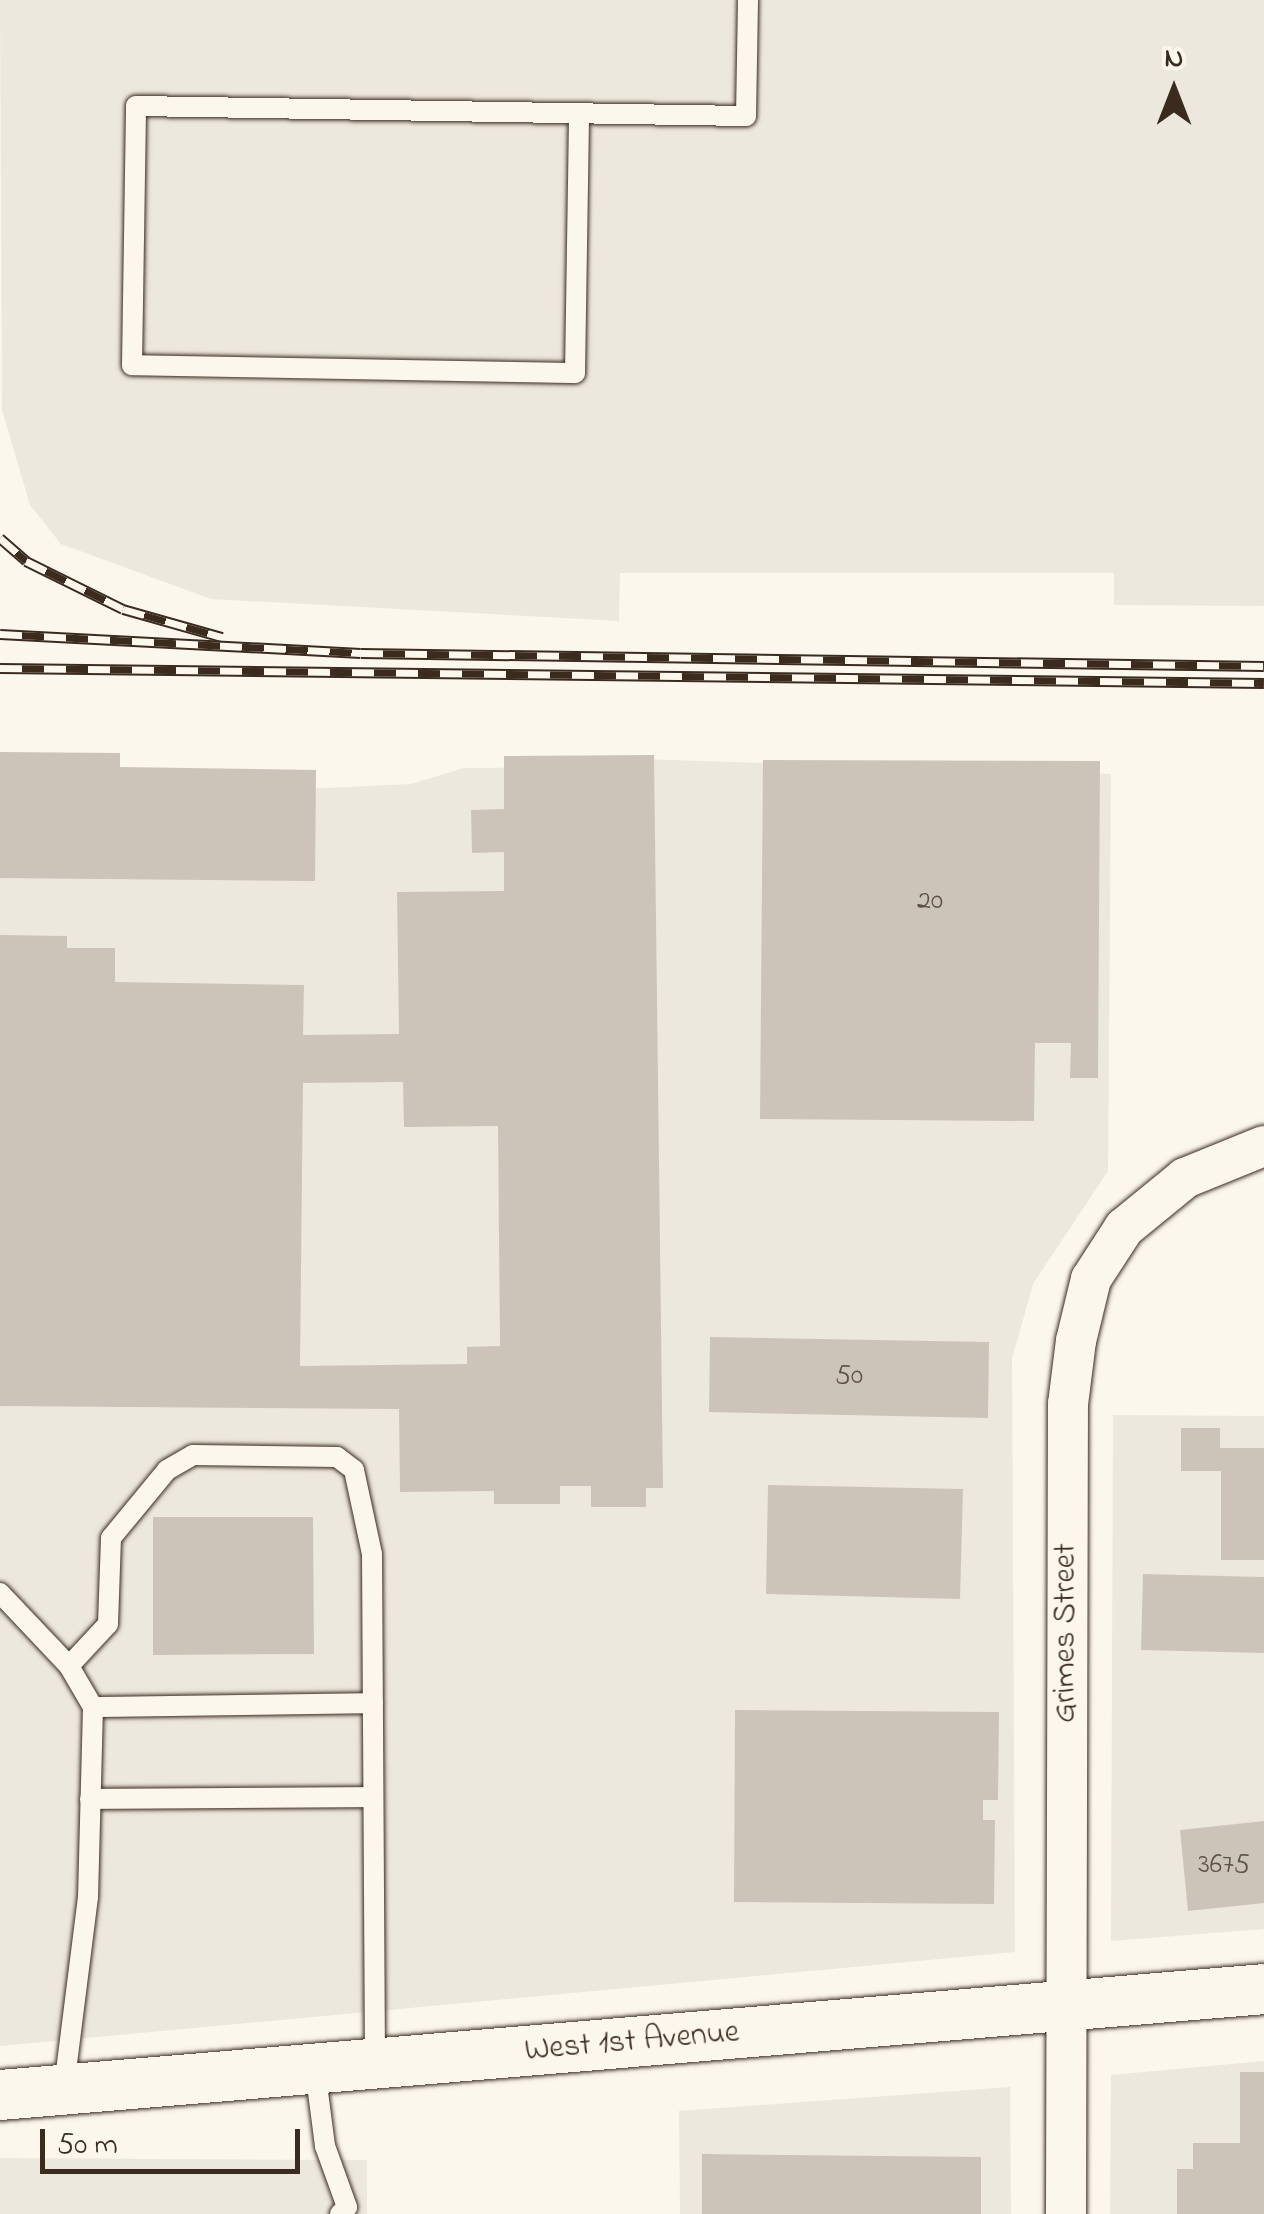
<!DOCTYPE html>
<html>
<head>
<meta charset="utf-8">
<style>
	body { margin:0 }
	#map { position:relative; width:1264px; height:2214px; overflow:hidden; background:#fbf7ec; font-family:"Indie Flower",sans-serif }
	div>[style] { position:absolute }
	[style*='--x'] { left:calc(var(--x)*1px); top:calc(var(--y)*1px); width:calc(var(--w)*1px); rotate:calc(var(--a)*1deg) }
	.built>* { inset:0; background:#ede8dd }
	.building>* { inset:0; background:#ccc4b9 }
	.roads { filter:drop-shadow(0 0 2px #3b2a1e) drop-shadow(0 0 2px #3b2a1e) }
	.service>* { height:20px; margin:-10px; padding:0 10px; transform-origin:10px; border-radius:10px; background:#fbf7ec }
	.minor>* { height:40px; margin:-20px; padding:0 20px; transform-origin:20px; border-radius:20px; background:#fbf7ec }
	.tertiary>* { height:50px; margin:-25px; padding:0 25px; transform-origin:25px; border-radius:25px; background:#fbf7ec }
	.rail>* { height:11px; margin-top:-5.5px; transform-origin:0; background:repeating-linear-gradient(90deg,#fbf7ec 0 22px,#3b2a1e 0 44px); box-sizing:border-box; border-block:2px solid #3b2a1e }
	span { translate:-50% -50%; white-space:nowrap; text-align:center; line-height:1.15; -webkit-text-stroke:9px #fbf7ec; paint-order:stroke }
	.number-label { font-size:28px; color:#5f5045 }
	.number-label span { -webkit-text-stroke-width:0 }
	.street-label { font-size:32px; color:#3b2a1e }
	.north { position:absolute; left:1124px; top:40px; width:100px; height:100px; -webkit-text-stroke:8px #fbf7ec; paint-order:stroke; rotate:0deg; font-size:28px; font-weight:700; line-height:40px; text-align:center; color:#3b2a1e }
	.north::after { content:''; display:block; margin:auto; width:35px; height:45px; background:#3b2a1e; clip-path:polygon(50% 0,100% 100%,50% 72%,0 100%) }
	.scale { position:absolute; left:40px; top:2129px; width:260px; height:45px; box-sizing:border-box; border:5px solid #3b2a1e; border-top:0; padding-left:12px; font-size:30px; line-height:35px; white-space:nowrap; color:#3b2a1e; -webkit-text-stroke:8px #fbf7ec; paint-order:stroke }
</style>
</head>
<body>
<div id="map">
	<div class="built">
		<div style="clip-path:polygon(0 0,1264px 0,1264px 606px,1114px 605px,1114px 573px,620px 573px,619px 621px,211px 599px,61px 544px,30px 505px,2px 410px)"></div>
		<div style="clip-path:polygon(642px 759px,1111px 774px,1108px 1171px,1033px 1284px,1012px 1359px,1015px 1952px,0 2046px,0 765px,107px 786px,304px 789px,411px 784px,464px 768px,641px 767px)"></div>
		<div style="clip-path:polygon(1113px 1415px,1264px 1416px,1264px 1929px,1111px 1941px)"></div>
		<div style="clip-path:polygon(1264px 2061px,1264px 2214px,1110px 2214px,1111px 2075px)"></div>
		<div style="clip-path:polygon(1010px 2087px,1011px 2214px,680px 2214px,679px 2111px)"></div>
		<div style="clip-path:polygon(0 2158px,367px 2160px,367px 2214px,0 2214px)"></div>
	</div>
	<div class="building">
		<div style="clip-path:polygon(0 752px,120px 753px,120px 767px,316px 770px,315px 881px,0 878px)"></div>
		<div style="clip-path:polygon(evenodd,654px 755px,663px 1488px,646px 1488px,646px 1507px,591px 1507px,591px 1486px,560px 1486px,560px 1504px,494px 1504px,494px 1491px,400px 1492px,399px 1409px,0 1406px,0 935px,67px 936px,67px 948px,115px 948px,115px 982px,304px 985px,303px 1035px,399px 1034px,397px 892px,504px 891px,504px 852px,472px 853px,471px 810px,504px 809px,504px 756px,654px 755px,403px 1082px,404px 1127px,498px 1126px,500px 1346px,467px 1347px,467px 1364px,300px 1366px,303px 1083px,403px 1082px)"></div>
		<div style="clip-path:polygon(763px 760px,1100px 761px,1098px 1078px,1070px 1078px,1071px 1043px,1035px 1043px,1034px 1121px,760px 1119px)"></div>
		<div style="clip-path:polygon(710px 1337px,989px 1342px,988px 1418px,709px 1412px)"></div>
		<div style="clip-path:polygon(1181px 1428px,1220px 1428px,1220px 1448px,1264px 1448px,1264px 1560px,1221px 1560px,1221px 1471px,1181px 1471px)"></div>
		<div style="clip-path:polygon(768px 1485px,963px 1489px,960px 1599px,766px 1594px)"></div>
		<div style="clip-path:polygon(153px 1517px,313px 1517px,314px 1654px,153px 1655px)"></div>
		<div style="clip-path:polygon(1143px 1574px,1264px 1577px,1264px 1653px,1141px 1650px)"></div>
		<div style="clip-path:polygon(735px 1710px,999px 1712px,998px 1800px,983px 1800px,983px 1820px,995px 1820px,994px 1904px,734px 1902px)"></div>
		<div style="clip-path:polygon(1264px 1821px,1264px 1903px,1188px 1911px,1180px 1830px)"></div>
		<div style="clip-path:polygon(1240px 2072px,1264px 2072px,1264px 2214px,1177px 2214px,1177px 2169px,1193px 2169px,1193px 2143px,1240px 2143px)"></div>
		<div style="clip-path:polygon(702px 2154px,981px 2157px,981px 2214px,702px 2214px)"></div>
	</div>
	<div class="roads">
		<div class="service">
			<div style="--x:579;--y:119;--w:254;--a:90.9"></div>
			<div style="--x:575;--y:373;--w:443;--a:-179"></div>
			<div style="--x:132;--y:365;--w:259;--a:-89.1"></div>
			<div style="--x:136;--y:106;--w:610;--a:0.94"></div>
			<div style="--x:746;--y:116;--w:116;--a:-89"></div>
			<div style="--x:0;--y:1593;--w:100;--a:46.6"></div>
			<div style="--x:69;--y:1666;--w:48;--a:59.7"></div>
			<div style="--x:93;--y:1707;--w:190;--a:91.5"></div>
			<div style="--x:88;--y:1897;--w:193;--a:97.2"></div>
			<div style="--x:69;--y:1666;--w:57;--a:-47.1"></div>
			<div style="--x:108;--y:1624;--w:86;--a:-88"></div>
			<div style="--x:111;--y:1538;--w:88;--a:-50.5"></div>
			<div style="--x:167;--y:1470;--w:30;--a:-30"></div>
			<div style="--x:193;--y:1455;--w:144;--a:0.8"></div>
			<div style="--x:337;--y:1457;--w:21;--a:37"></div>
			<div style="--x:354;--y:1470;--w:86;--a:77.9"></div>
			<div style="--x:372;--y:1554;--w:508;--a:89.66"></div>
			<div style="--x:93;--y:1707;--w:280;--a:-0.8"></div>
			<div style="--x:90;--y:1799;--w:283;--a:-0.4"></div>
			<div style="--x:315;--y:2069;--w:78;--a:82.6"></div>
			<div style="--x:325;--y:2146;--w:65;--a:70.2"></div>
			<div style="--x:347;--y:2207;--w:10;--a:135"></div>
		</div>
		<div class="minor">
			<div style="--x:1066;--y:2214;--w:810;--a:-89.86"></div>
			<div style="--x:1068;--y:1404;--w:64;--a:-82.8"></div>
			<div style="--x:1076;--y:1341;--w:64;--a:-76.4"></div>
			<div style="--x:1091;--y:1279;--w:61;--a:-57.1"></div>
			<div style="--x:1124;--y:1228;--w:79;--a:-39.3"></div>
			<div style="--x:1185;--y:1178;--w:85;--a:-22.1"></div>
		</div>
		<div class="tertiary">
			<div style="--x:0;--y:2095;--w:1268;--a:-4.79"></div>
		</div>
	</div>
	<div class="rail">
		<div style="--x:0;--y:538;--w:35;--a:41"></div>
		<div style="--x:26;--y:561;--w:108;--a:26.3"></div>
		<div style="--x:123;--y:609;--w:103;--a:15.8"></div>
		<div style="--x:0;--y:634;--w:361;--a:3"></div>
		<div style="--x:361;--y:653;--w:903;--a:0.82"></div>
		<div style="--x:0;--y:668;--w:1264;--a:0.68"></div>
	</div>
	<div class="number-label">
		<span style="left:930px;top:902px">20</span>
		<span style="left:849px;top:1377px">50</span>
		<span style="left:1224px;top:1866px">3675</span>
	</div>
	<div class="street-label">
		<span style="left:1067px;top:1633px;rotate:-90deg">Grimes Street</span>
		<span style="left:632px;top:2043px;rotate:-5deg">West 1st Avenue</span>
	</div>
	<div class="north">N</div>
	<div class="scale">50 m</div>
</div>
</body>
</html>
